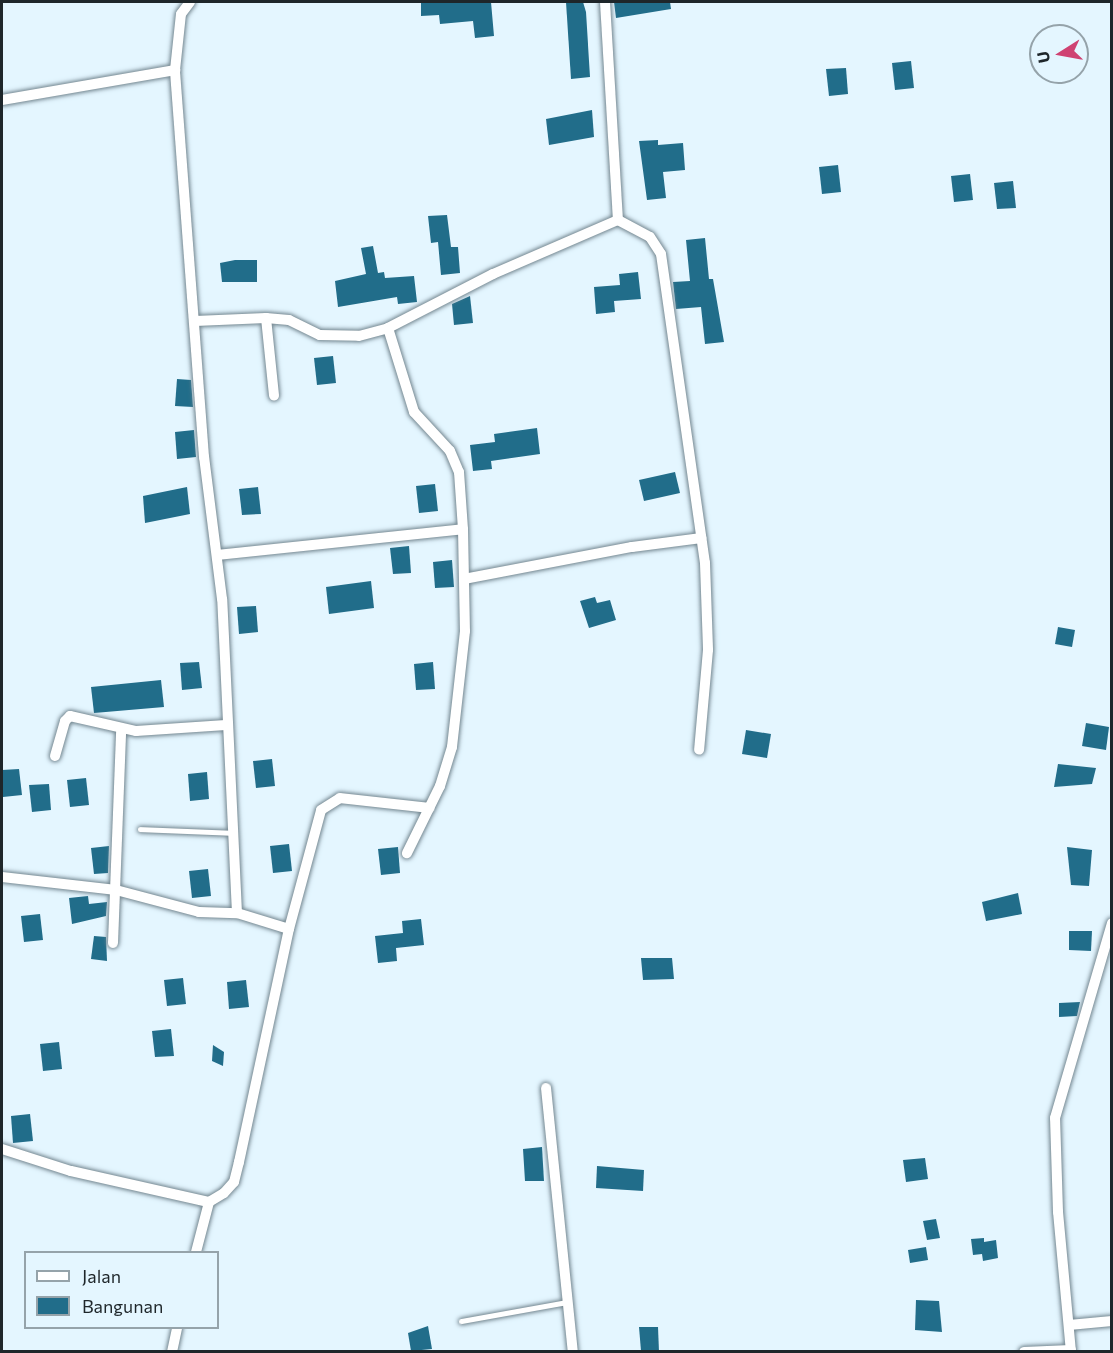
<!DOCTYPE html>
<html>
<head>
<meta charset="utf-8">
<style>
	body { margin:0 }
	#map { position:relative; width:1113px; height:1353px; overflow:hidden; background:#e4f6ff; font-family:Commissioner,sans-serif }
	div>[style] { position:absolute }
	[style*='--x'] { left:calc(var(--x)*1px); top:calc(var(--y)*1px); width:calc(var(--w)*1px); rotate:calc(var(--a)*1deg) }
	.building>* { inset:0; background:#216d8a }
	.roads { filter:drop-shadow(0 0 2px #748791) drop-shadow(0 0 2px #748791) }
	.service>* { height:5px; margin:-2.5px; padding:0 2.5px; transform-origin:2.5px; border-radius:2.5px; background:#fff }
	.minor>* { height:10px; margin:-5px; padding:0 5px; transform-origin:5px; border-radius:5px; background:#fff }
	span { translate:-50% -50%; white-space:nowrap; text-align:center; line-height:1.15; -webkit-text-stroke:6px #e4f6ff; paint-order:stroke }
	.frame { position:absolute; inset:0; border:3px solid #1e262a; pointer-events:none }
	.legend { position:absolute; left:24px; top:1251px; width:195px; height:78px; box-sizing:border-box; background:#e4f6ff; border:2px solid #95a3aa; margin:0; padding:8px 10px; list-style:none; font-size:18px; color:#1e262a }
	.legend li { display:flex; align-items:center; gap:12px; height:30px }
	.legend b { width:30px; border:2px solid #95a3aa }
	.north { position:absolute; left:1029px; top:24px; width:60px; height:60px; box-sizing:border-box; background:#e4f6ff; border:2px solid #95a3aa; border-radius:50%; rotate:259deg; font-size:16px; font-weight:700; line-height:24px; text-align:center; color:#1e262a }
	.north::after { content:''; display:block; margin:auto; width:21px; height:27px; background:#cf4272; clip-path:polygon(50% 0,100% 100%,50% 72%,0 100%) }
</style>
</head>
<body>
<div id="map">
	<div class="building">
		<div style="clip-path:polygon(421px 2px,491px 2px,494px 36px,475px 38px,473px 21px,440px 24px,439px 15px,421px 16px)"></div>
		<div style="clip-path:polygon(566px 2px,583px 2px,586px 12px,590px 77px,571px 79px)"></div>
		<div style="clip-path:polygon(614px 2px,670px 2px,671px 9px,616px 18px)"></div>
		<div style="clip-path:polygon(911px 61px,914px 88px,895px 90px,892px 63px)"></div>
		<div style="clip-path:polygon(846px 68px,848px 94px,829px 96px,826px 69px)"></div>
		<div style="clip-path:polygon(592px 110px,594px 137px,549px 145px,546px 119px)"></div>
		<div style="clip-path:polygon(658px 140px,658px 145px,683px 143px,685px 170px,663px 172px,666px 198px,647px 200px,639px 141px)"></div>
		<div style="clip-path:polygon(838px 165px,841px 192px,822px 194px,819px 167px)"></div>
		<div style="clip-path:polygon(970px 174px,973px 200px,954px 202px,951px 176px)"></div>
		<div style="clip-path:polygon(1013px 181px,1016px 208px,997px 209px,994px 183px)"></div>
		<div style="clip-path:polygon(447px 215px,451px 247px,458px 247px,460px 273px,441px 275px,438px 242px,431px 243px,428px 216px)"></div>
		<div style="clip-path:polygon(705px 238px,709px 279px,713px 279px,724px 342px,705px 344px,701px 307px,676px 309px,673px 282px,690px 281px,686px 240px)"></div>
		<div style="clip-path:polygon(373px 246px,378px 273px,384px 272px,385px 278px,414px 276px,417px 302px,398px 304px,397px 297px,338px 307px,335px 281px,366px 274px,361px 248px)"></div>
		<div style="clip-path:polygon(235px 260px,257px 260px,257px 282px,222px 282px,220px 263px)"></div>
		<div style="clip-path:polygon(638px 272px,641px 299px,614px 301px,615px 312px,596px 314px,594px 287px,620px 285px,619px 274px)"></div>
		<div style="clip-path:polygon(470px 296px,473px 323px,454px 325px,452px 304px)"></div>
		<div style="clip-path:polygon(333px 356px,336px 383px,317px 385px,314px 358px)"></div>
		<div style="clip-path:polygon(177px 379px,191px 380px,193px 407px,175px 406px)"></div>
		<div style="clip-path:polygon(537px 428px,540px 454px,491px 461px,492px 469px,473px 471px,470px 445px,495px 442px,494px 434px)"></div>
		<div style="clip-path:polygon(194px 430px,196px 457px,177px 459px,175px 432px)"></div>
		<div style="clip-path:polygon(675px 472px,680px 493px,644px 501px,639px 480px)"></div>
		<div style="clip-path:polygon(435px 484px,438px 511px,419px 513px,416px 486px)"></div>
		<div style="clip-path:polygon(187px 487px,190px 514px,145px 523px,143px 496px)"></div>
		<div style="clip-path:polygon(258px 487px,261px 514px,242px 515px,239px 489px)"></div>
		<div style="clip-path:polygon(409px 546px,411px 573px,393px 574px,390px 548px)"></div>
		<div style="clip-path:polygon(452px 560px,454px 587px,435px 588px,433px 562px)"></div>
		<div style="clip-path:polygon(371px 581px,374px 608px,329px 614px,326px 587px)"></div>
		<div style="clip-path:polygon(595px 597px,597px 603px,610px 600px,616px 620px,589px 628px,580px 601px)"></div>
		<div style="clip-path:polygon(256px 606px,258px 632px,239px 634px,237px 607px)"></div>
		<div style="clip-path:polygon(1058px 627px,1075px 630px,1072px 647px,1055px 644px)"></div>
		<div style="clip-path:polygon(199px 662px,202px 688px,182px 690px,180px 663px)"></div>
		<div style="clip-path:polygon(433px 662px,435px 689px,416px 690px,414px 664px)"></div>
		<div style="clip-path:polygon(161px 680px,164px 707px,94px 713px,91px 687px)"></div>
		<div style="clip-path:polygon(1086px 723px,1109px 727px,1106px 750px,1082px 746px)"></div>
		<div style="clip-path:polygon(746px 730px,771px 734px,767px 758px,742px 754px)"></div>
		<div style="clip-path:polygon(272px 759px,275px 786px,256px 788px,253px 761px)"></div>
		<div style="clip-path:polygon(1058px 764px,1096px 768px,1092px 784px,1054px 787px)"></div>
		<div style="clip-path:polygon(19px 769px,22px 795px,3px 797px,2px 770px)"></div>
		<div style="clip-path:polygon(207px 772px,209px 799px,190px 801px,188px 774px)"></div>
		<div style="clip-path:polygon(86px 778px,89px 805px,70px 807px,67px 780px)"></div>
		<div style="clip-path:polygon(49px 784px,51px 810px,32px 812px,29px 785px)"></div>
		<div style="clip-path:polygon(289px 844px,292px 871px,273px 873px,270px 846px)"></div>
		<div style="clip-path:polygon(109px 846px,108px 873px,94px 874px,91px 848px)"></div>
		<div style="clip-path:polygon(398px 847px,400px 873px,381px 875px,378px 849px)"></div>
		<div style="clip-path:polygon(1067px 847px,1092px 850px,1089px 886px,1071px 885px)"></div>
		<div style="clip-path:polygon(208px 869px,211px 896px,192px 898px,189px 871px)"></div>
		<div style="clip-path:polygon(1018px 893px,1022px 914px,986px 921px,982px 902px)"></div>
		<div style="clip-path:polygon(88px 896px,89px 904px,107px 902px,106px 916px,72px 924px,69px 898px)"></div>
		<div style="clip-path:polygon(40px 914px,43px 940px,24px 942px,21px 916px)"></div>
		<div style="clip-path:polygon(421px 919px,424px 945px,396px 948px,397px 961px,378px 963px,375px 936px,403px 933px,402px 921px)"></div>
		<div style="clip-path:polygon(1069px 931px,1092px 931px,1091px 951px,1069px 950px)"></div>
		<div style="clip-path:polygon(94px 936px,106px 937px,107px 961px,91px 959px)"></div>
		<div style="clip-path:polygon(641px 958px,672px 958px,674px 979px,643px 980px)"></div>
		<div style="clip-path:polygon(183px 978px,186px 1004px,167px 1006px,164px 980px)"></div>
		<div style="clip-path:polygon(246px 980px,249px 1007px,229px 1009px,227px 982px)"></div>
		<div style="clip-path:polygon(1080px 1002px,1077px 1016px,1059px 1017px,1059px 1003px)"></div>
		<div style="clip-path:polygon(171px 1029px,174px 1056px,155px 1057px,152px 1031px)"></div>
		<div style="clip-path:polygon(59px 1042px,62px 1069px,43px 1071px,40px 1044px)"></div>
		<div style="clip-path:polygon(213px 1045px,224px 1052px,223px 1066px,212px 1061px)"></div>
		<div style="clip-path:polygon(30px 1114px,33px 1141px,13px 1143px,11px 1116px)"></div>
		<div style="clip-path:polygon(542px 1147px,544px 1181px,525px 1181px,523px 1149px)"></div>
		<div style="clip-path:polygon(925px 1158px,928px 1179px,906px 1182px,903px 1160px)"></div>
		<div style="clip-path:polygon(597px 1166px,644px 1170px,643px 1191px,596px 1188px)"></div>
		<div style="clip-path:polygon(936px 1219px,940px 1238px,927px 1240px,923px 1221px)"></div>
		<div style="clip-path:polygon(984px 1238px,984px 1242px,996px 1240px,998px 1258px,983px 1261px,982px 1254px,973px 1255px,971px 1239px)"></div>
		<div style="clip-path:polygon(926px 1247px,928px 1260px,910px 1263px,908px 1250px)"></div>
		<div style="clip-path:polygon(916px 1300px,939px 1301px,942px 1332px,915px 1330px)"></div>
		<div style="clip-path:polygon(428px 1326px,432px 1349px,411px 1351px,408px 1333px)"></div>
		<div style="clip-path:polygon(639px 1327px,658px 1327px,659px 1352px,641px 1351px)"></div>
	</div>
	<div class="roads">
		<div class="service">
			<div style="--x:140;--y:829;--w:94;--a:2.4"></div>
			<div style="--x:461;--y:1321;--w:108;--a:-10.2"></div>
		</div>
		<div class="minor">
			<div style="--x:605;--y:2;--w:218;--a:86.6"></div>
			<div style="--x:2;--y:100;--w:176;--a:-9.8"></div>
			<div style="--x:175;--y:70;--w:56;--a:-83.9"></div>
			<div style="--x:181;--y:14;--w:15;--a:-53"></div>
			<div style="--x:266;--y:318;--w:78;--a:84.1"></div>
			<div style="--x:195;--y:321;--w:71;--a:-2.4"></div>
			<div style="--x:266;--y:318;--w:23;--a:5"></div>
			<div style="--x:289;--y:320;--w:34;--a:26"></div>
			<div style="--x:320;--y:335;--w:39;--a:1"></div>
			<div style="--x:359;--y:336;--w:30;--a:-15"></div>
			<div style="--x:388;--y:328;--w:118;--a:-27.2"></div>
			<div style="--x:493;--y:274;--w:136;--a:-23.4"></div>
			<div style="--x:618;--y:220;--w:36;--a:28"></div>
			<div style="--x:650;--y:237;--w:20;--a:57"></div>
			<div style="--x:661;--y:254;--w:312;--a:81.9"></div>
			<div style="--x:705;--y:563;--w:87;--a:88"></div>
			<div style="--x:708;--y:650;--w:100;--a:95.1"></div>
			<div style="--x:388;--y:328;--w:88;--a:72.8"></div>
			<div style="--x:414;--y:412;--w:53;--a:47.3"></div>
			<div style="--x:450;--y:451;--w:23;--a:67"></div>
			<div style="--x:459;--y:472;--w:57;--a:86"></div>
			<div style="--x:463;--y:529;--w:102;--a:88.9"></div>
			<div style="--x:465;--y:631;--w:117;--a:96.4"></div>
			<div style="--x:452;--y:747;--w:41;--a:107.1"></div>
			<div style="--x:440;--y:786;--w:75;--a:116.2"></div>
			<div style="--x:217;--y:555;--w:247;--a:-6"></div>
			<div style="--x:464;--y:579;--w:171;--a:-10.8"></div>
			<div style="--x:632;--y:547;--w:70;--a:-7.4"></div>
			<div style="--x:55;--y:756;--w:36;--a:-74"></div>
			<div style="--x:65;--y:721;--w:7;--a:-45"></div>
			<div style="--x:70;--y:716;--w:68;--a:12.8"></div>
			<div style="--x:136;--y:731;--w:90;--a:-3.8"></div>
			<div style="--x:2;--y:877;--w:115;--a:6.5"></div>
			<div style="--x:116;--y:890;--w:86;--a:14.8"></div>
			<div style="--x:199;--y:912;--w:38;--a:2"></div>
			<div style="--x:237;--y:913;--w:314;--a:-92.7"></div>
			<div style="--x:222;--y:599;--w:143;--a:-97.2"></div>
			<div style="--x:204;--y:457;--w:388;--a:-94.3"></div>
			<div style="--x:237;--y:913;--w:54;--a:17.1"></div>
			<div style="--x:113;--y:943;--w:213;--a:-87.8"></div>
			<div style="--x:546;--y:1088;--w:265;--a:84.2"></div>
			<div style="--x:2;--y:1149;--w:72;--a:17.7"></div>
			<div style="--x:71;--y:1171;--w:141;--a:12.7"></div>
			<div style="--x:209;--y:1202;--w:17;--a:-31"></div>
			<div style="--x:224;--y:1193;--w:15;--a:-48"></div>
			<div style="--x:234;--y:1182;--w:21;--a:-76"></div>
			<div style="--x:239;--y:1162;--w:238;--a:-77.9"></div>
			<div style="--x:289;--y:929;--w:123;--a:-74.9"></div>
			<div style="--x:321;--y:810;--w:22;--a:-32"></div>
			<div style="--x:340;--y:798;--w:90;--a:6.4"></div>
			<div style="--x:196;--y:1252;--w:52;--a:-75.4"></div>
			<div style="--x:1069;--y:1325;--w:43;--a:-5.3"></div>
			<div style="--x:172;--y:1352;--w:25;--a:-78"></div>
			<div style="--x:1024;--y:1352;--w:47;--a:-2.4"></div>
			<div style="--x:1071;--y:1352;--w:141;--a:-95.3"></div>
			<div style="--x:1058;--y:1212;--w:94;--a:-91.8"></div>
			<div style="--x:1055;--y:1118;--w:203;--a:-73.7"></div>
		</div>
	</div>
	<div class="frame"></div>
	<ul class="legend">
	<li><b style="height:8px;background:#fff"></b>Jalan</li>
	<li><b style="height:16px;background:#216d8a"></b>Bangunan</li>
	</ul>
	<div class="north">U</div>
</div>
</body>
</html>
